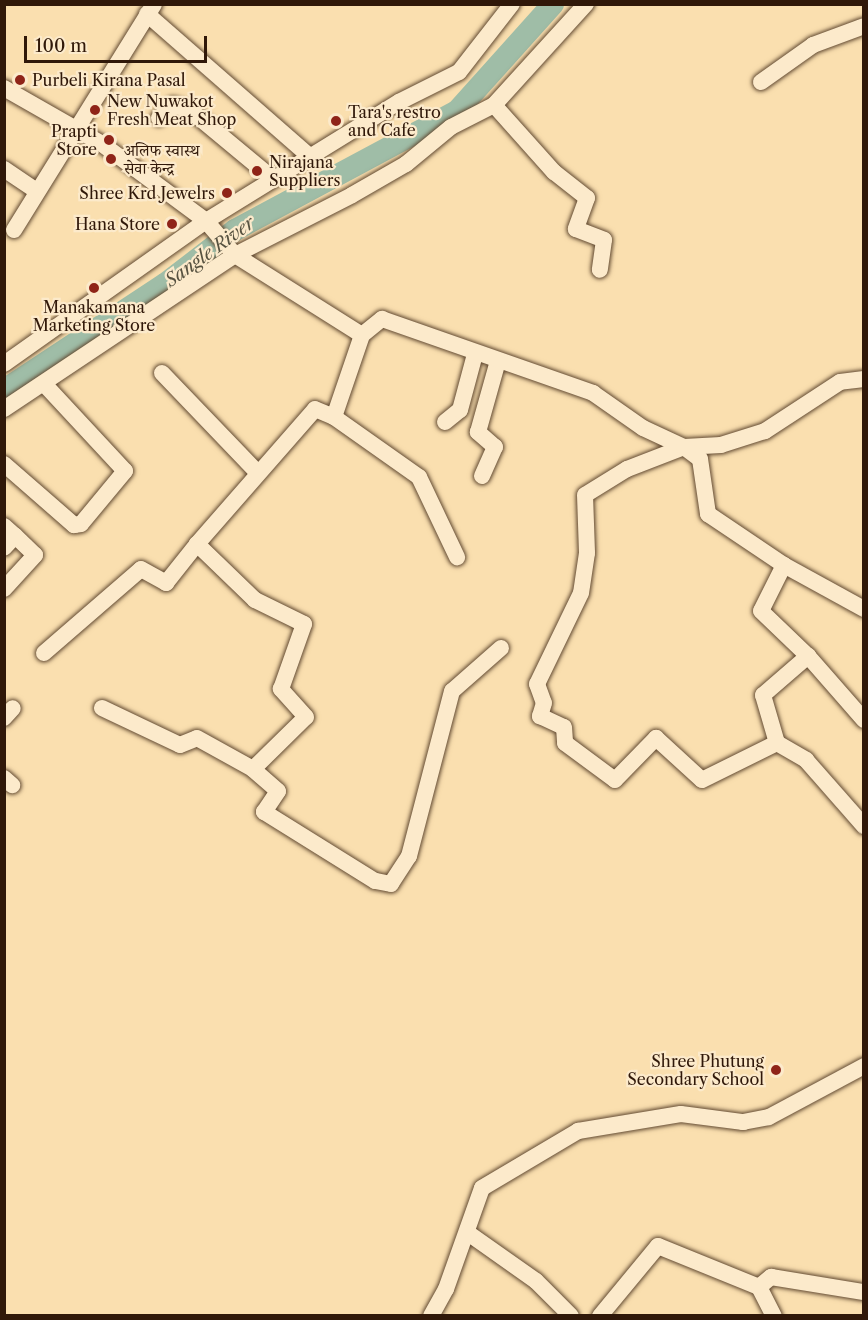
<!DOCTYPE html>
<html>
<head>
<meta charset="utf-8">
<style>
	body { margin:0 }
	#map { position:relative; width:868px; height:1320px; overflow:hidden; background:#fadfaf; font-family:"Libre Caslon Text","Noto Serif Devanagari",serif }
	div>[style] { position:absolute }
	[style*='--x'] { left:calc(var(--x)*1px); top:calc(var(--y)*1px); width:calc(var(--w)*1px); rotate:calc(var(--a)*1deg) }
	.river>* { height:22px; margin:-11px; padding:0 11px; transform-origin:11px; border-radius:11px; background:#9fbda7 }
	.roads { filter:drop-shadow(0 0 2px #624a32) drop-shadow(0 0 2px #624a32) }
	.minor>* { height:16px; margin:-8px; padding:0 8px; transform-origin:8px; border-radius:8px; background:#fceacb }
	.dots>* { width:16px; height:16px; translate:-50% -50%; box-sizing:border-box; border:3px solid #fceacb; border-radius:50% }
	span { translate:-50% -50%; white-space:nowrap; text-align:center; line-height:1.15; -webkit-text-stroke:4.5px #fceacb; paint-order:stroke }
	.poi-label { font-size:16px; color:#301809 }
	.left { translate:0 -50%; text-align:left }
	.right { translate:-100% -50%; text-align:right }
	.water-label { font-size:18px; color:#575240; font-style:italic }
	.frame { position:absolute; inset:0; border:6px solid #301809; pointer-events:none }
	.scale { position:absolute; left:24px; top:36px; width:183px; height:27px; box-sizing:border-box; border:3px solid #301809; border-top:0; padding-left:8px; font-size:18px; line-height:21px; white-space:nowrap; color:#301809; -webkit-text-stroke:4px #fceacb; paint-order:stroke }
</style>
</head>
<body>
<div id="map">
	<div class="river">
		<div style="--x:4;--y:390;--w:193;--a:-33.4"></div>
		<div style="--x:165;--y:284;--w:88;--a:-37.6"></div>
		<div style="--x:235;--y:230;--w:252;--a:-28.2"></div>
		<div style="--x:457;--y:111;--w:144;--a:-48.1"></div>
	</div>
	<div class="roads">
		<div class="minor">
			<div style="--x:147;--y:14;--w:215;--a:41.2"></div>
			<div style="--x:761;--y:82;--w:64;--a:-35.4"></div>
			<div style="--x:813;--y:45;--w:54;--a:-20.4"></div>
			<div style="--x:4;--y:88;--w:113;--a:29.7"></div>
			<div style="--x:102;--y:144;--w:129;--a:36.5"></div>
			<div style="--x:206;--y:221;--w:45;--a:49.5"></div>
			<div style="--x:235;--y:255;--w:150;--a:32.2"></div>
			<div style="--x:494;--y:105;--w:137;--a:-47.7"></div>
			<div style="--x:159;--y:118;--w:19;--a:-43"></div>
			<div style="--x:173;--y:105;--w:18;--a:16"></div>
			<div style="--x:190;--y:110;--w:108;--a:39.7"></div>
			<div style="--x:4;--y:169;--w:40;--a:34"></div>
			<div style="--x:14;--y:230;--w:266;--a:-58.2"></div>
			<div style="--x:4;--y:364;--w:247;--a:-35.3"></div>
			<div style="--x:206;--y:221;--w:227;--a:-31.7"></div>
			<div style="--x:399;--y:102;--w:67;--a:-26.6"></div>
			<div style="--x:459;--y:72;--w:86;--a:-52.1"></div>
			<div style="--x:162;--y:373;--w:137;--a:46.2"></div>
			<div style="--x:864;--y:379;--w:24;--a:173"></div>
			<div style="--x:840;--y:382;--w:90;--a:146.8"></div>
			<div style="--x:765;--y:431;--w:46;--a:162.3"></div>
			<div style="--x:721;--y:445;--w:37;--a:177"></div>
			<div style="--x:684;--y:447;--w:61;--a:158.9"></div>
			<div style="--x:627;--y:469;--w:49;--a:148.2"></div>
			<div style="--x:585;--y:495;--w:58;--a:88"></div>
			<div style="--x:587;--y:553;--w:40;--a:98.5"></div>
			<div style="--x:581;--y:593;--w:101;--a:115.8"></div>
			<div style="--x:537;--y:684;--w:20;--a:70"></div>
			<div style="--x:544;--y:703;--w:14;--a:107"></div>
			<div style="--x:540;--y:716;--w:26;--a:25"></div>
			<div style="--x:564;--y:727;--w:16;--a:86"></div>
			<div style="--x:565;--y:743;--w:62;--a:36.5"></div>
			<div style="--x:615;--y:780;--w:59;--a:-45.7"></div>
			<div style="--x:656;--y:738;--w:62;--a:42.4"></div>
			<div style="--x:702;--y:780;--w:84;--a:-26.3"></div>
			<div style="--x:777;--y:743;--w:50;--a:-106.3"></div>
			<div style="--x:763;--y:695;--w:60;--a:-40.9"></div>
			<div style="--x:808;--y:656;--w:85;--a:48.8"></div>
			<div style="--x:4;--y:409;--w:278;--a:-33.7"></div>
			<div style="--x:235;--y:255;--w:131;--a:-27.1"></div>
			<div style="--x:352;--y:195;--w:62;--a:-29.9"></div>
			<div style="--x:406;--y:164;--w:58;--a:-39.4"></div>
			<div style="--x:451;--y:127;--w:48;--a:-27.1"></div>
			<div style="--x:494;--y:105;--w:90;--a:48.2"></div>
			<div style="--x:554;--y:172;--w:42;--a:38.2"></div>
			<div style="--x:587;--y:198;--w:33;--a:110"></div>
			<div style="--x:576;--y:229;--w:30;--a:21"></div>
			<div style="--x:604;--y:240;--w:30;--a:98"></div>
			<div style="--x:334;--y:417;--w:104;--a:35.2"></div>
			<div style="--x:419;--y:477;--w:89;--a:64.6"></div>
			<div style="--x:445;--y:422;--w:19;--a:-39"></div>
			<div style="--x:460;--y:410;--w:58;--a:-75"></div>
			<div style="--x:4;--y:464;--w:93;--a:41.1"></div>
			<div style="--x:74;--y:525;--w:7;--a:-8"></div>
			<div style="--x:81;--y:524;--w:69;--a:-50.3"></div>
			<div style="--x:125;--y:471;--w:116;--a:-132.9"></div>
			<div style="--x:482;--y:476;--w:32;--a:-66"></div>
			<div style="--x:495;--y:447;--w:23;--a:-139"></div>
			<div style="--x:478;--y:432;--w:74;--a:-74.3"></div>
			<div style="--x:4;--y:526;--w:15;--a:42"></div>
			<div style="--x:15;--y:536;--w:16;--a:133"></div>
			<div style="--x:784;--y:565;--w:51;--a:116.6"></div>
			<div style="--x:761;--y:611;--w:65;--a:43.8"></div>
			<div style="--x:4;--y:589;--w:46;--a:-47.6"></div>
			<div style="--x:35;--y:555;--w:28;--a:-136"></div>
			<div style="--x:501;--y:648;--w:65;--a:138.7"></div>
			<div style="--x:452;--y:691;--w:171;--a:104.6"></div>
			<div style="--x:409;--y:856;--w:33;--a:123"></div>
			<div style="--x:391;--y:884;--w:16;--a:-169"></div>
			<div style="--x:375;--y:881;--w:131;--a:-148.1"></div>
			<div style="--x:264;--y:812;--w:25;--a:-56"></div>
			<div style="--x:278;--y:791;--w:33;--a:-139"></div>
			<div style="--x:253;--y:769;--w:74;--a:-44.5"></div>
			<div style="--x:306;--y:717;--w:38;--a:-132"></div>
			<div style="--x:281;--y:689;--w:69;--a:-70.5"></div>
			<div style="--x:304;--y:624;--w:55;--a:-153.9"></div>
			<div style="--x:255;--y:600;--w:81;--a:-136"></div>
			<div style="--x:197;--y:544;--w:179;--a:-48.8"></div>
			<div style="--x:315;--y:409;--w:21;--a:23"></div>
			<div style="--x:334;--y:417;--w:87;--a:-71.1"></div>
			<div style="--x:362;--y:335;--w:26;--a:-39"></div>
			<div style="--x:382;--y:319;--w:224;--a:19.3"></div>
			<div style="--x:593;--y:393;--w:61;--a:35"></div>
			<div style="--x:643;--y:428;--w:45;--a:24.9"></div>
			<div style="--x:684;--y:447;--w:20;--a:37"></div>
			<div style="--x:700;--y:459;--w:56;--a:81.7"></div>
			<div style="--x:708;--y:514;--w:92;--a:33.9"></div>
			<div style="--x:784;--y:565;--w:91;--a:28.8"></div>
			<div style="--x:44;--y:653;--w:128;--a:-40.9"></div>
			<div style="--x:141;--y:569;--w:29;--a:29"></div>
			<div style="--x:166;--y:583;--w:50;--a:-51.5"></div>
			<div style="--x:102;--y:708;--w:86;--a:25.4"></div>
			<div style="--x:180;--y:745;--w:18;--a:-22"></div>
			<div style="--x:197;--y:738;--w:64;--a:29"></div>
			<div style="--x:4;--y:718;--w:13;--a:-48"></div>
			<div style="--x:777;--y:743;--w:34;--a:30"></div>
			<div style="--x:806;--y:760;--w:88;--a:48.7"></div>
			<div style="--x:4;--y:778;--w:11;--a:41"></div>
			<div style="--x:468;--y:1233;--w:83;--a:35.2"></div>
			<div style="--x:536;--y:1281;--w:49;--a:45"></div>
			<div style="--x:759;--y:1287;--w:33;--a:63"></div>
			<div style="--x:431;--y:1316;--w:31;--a:-61"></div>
			<div style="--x:446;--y:1289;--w:107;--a:-70.4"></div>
			<div style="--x:482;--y:1188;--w:112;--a:-30.7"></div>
			<div style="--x:578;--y:1131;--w:104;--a:-9.4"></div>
			<div style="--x:681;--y:1114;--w:63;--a:7.4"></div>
			<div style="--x:743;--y:1122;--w:26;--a:-11"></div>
			<div style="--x:769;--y:1117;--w:108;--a:-28.2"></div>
			<div style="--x:600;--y:1316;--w:91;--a:-50.4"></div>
			<div style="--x:658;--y:1246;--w:109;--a:22.1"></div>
			<div style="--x:759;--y:1287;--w:16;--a:-40"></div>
			<div style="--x:771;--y:1277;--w:94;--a:9.2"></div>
		</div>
	</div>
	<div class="dots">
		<div style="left:20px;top:80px;background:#8f2418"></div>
		<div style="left:95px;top:110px;background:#8f2418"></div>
		<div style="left:336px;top:121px;background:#8f2418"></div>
		<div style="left:109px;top:140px;background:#8f2418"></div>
		<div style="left:111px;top:159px;background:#8f2418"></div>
		<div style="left:257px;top:171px;background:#8f2418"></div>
		<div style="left:227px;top:193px;background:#8f2418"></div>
		<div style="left:172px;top:224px;background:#8f2418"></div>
		<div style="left:94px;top:288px;background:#8f2418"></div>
		<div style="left:776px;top:1070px;background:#8f2418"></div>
	</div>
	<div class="poi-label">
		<span class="left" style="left:32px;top:80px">Purbeli Kirana Pasal</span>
		<span class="left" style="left:107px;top:110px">New Nuwakot<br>Fresh Meat Shop</span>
		<span class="left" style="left:348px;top:121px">Tara's restro<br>and Cafe</span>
		<span class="right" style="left:97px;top:140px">Prapti<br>Store</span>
		<span class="left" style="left:124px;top:159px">अलिफ स्वास्थ<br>सेवा केन्द्र</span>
		<span class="left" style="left:269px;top:171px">Nirajana<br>Suppliers</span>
		<span class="right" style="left:215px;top:193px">Shree Krd Jewelrs</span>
		<span class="right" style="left:160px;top:224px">Hana Store</span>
		<span style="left:94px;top:316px">Manakamana<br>Marketing Store</span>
		<span class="right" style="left:764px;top:1070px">Shree Phutung<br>Secondary School</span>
	</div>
	<div class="water-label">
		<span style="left:210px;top:252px;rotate:-36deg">Sangle River</span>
	</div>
	<div class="frame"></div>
	<div class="scale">100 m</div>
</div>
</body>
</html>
